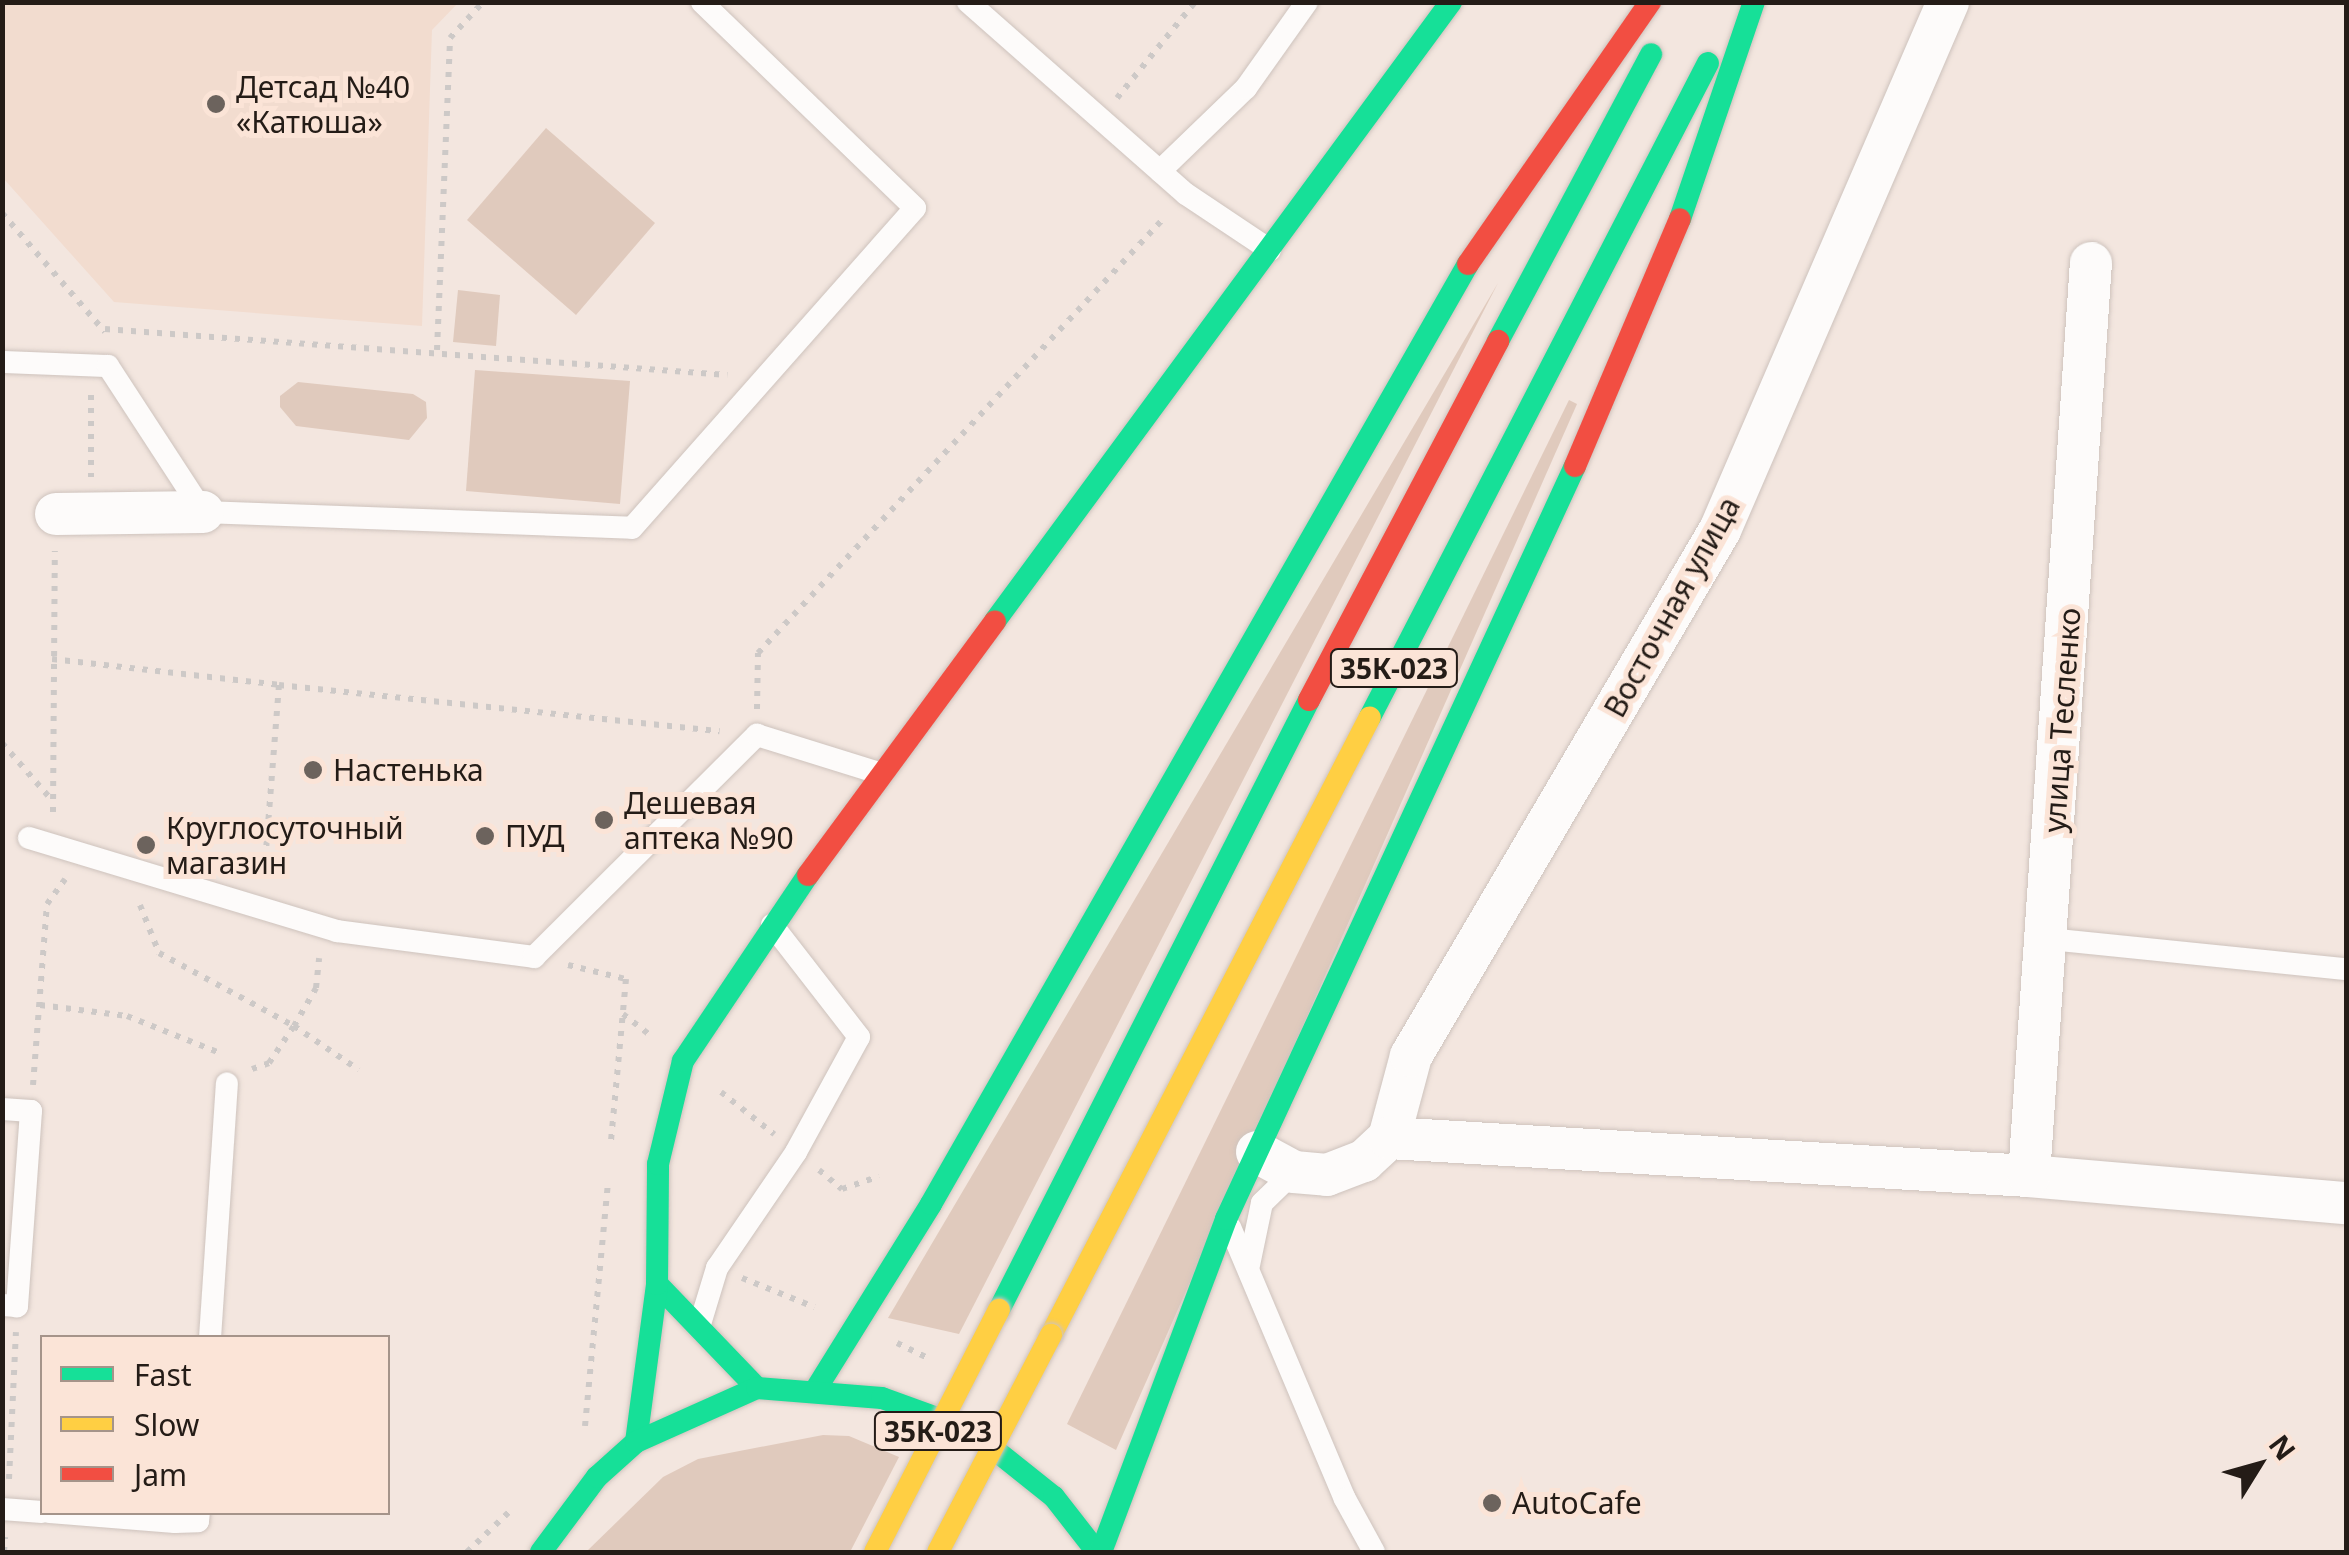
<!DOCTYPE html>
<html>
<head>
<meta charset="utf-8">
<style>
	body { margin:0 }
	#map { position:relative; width:2349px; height:1555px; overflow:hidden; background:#f3e6df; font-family:"Noto Sans",sans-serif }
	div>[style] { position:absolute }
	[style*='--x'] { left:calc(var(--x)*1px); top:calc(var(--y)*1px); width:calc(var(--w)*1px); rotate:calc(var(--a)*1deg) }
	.built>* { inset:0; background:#f2dccf }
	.green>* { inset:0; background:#e0cabd }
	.path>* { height:6px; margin-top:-3px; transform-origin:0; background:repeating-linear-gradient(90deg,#cdc9c7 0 5px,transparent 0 13px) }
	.roads { filter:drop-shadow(0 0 2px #cec3bd) drop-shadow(0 0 2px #cec3bd) }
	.lane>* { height:22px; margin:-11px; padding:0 11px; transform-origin:11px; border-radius:11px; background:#fdfbfa }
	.street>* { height:42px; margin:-21px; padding:0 21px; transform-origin:21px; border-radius:21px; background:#fdfbfa }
	.fast>* { height:22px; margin:-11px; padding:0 11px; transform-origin:11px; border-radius:11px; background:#16e098 }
	.slow>* { height:22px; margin:-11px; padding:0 11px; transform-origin:11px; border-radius:11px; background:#ffcf43 }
	.jam>* { height:22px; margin:-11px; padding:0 11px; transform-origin:11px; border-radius:11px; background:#f24e42 }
	.bridges { filter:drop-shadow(0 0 2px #cec3bd) drop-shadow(0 0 2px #cec3bd) }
	.slow-bridge>* { height:22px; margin:-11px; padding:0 11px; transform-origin:11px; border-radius:11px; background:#ffcf43 }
	.dots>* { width:28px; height:28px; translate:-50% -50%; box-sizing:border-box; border:5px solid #fbe4d7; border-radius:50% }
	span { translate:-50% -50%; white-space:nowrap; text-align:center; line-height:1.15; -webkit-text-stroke:10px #fbe4d7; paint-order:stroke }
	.shield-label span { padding:2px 8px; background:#fbe4d7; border:2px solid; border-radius:8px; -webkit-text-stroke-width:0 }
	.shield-label { font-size:28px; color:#241c17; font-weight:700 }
	.poi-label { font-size:30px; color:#241c17 }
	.left { translate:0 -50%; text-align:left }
	.street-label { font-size:30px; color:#241c17 }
	.frame { position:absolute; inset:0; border:5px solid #241c17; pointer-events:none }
	.legend { position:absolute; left:40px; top:1335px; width:350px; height:180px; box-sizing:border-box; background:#fbe4d7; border:2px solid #a5948a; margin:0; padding:12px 18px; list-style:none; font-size:30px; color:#241c17 }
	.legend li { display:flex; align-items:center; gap:20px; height:50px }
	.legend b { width:50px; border:2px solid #a5948a }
	.north { position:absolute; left:2209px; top:1415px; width:100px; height:100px; -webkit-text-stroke:8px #fbe4d7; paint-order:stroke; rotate:53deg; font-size:28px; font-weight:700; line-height:40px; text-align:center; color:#241c17 }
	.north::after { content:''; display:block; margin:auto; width:35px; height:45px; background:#241c17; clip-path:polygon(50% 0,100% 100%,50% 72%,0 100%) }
</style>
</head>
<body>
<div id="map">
	<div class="built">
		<div style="clip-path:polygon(2px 3px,458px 3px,432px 30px,422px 326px,114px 302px,3px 178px)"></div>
	</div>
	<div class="green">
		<div style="clip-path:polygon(546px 128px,655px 223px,576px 315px,467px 220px)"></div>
		<div style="clip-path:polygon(1498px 283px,959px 1334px,888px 1318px)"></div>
		<div style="clip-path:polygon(458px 290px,500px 295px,496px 346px,453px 342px)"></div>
		<div style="clip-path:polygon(475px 370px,630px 381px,620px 504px,466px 491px)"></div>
		<div style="clip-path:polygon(298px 382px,413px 394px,426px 402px,427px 418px,409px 440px,296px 426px,280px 407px,280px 396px)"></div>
		<div style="clip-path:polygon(1569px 400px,1577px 404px,1116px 1450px,1067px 1424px)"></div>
		<div style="clip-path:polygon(823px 1435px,849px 1436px,899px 1457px,850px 1552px,586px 1552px,663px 1477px,698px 1459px)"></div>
	</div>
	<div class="path">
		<div style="--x:1117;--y:98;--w:124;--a:-50.9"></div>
		<div style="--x:2;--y:213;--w:157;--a:49.1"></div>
		<div style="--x:105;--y:329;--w:624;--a:4.23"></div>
		<div style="--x:437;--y:350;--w:312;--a:-87.6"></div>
		<div style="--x:450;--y:38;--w:49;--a:-47.5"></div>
		<div style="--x:91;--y:395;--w:82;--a:90"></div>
		<div style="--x:52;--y:659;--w:228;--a:6.5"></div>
		<div style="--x:279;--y:685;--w:193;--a:94.5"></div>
		<div style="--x:279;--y:685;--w:443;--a:6"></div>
		<div style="--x:757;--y:709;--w:56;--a:-89"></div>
		<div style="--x:758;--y:653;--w:596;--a:-46.97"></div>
		<div style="--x:2;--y:743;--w:73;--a:48.9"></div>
		<div style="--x:53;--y:812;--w:261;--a:-89.6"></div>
		<div style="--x:140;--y:905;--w:52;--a:68.4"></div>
		<div style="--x:159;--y:953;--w:153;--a:28.4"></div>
		<div style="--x:294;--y:1026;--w:78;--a:34.1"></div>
		<div style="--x:568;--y:965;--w:60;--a:13.6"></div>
		<div style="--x:626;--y:979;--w:164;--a:95.3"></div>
		<div style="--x:40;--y:1005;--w:88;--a:7.2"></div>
		<div style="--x:127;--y:1016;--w:100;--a:21.7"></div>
		<div style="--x:623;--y:1014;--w:33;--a:38"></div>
		<div style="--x:252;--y:1069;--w:18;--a:-19"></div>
		<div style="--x:269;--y:1063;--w:45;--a:-56"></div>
		<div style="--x:294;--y:1026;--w:44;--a:-59.9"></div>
		<div style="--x:316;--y:988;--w:30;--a:-84"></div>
		<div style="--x:33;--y:1085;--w:182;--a:-85.6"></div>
		<div style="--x:47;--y:904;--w:31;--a:-54"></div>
		<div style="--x:721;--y:1092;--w:68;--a:38.4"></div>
		<div style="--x:819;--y:1170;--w:30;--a:40"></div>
		<div style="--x:842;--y:1189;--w:39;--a:-19"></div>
		<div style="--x:742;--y:1278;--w:78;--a:21.9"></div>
		<div style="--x:897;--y:1343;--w:32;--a:26"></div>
		<div style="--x:585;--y:1426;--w:243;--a:-84.6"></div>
		<div style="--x:9;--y:1479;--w:147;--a:-87.3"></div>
		<div style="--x:4;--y:1552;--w:15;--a:-86"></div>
		<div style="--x:467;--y:1552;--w:58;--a:-43.6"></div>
	</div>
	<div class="roads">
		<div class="lane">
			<div style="--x:968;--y:2;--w:290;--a:41.4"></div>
			<div style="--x:1186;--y:194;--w:101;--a:33.7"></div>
			<div style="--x:1160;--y:171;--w:120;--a:-44"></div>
			<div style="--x:1246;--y:88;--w:105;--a:-54.7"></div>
			<div style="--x:2;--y:362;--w:106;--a:2.2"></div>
			<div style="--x:108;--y:366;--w:174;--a:56.9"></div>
			<div style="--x:203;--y:512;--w:429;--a:2.1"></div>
			<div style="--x:632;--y:528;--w:427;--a:-48.5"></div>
			<div style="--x:915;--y:208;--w:296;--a:-136"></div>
			<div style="--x:29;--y:838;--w:322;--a:16.8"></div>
			<div style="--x:337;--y:931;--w:199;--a:7.5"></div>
			<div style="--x:534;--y:957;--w:315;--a:-44.9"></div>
			<div style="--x:757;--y:735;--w:131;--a:17.3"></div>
			<div style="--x:2049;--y:939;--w:299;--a:5.8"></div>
			<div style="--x:2;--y:1109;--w:29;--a:4"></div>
			<div style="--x:31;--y:1111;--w:196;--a:94.1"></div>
			<div style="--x:17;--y:1306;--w:15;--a:-176"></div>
			<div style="--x:1230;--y:1227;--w:295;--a:67.1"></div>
			<div style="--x:1345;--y:1499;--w:60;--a:61.3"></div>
			<div style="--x:1249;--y:1265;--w:63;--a:-78.2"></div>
			<div style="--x:1262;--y:1203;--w:45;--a:-44.1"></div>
			<div style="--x:700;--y:1324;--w:59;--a:-73.1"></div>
			<div style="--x:717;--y:1268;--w:140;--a:-55.7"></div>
			<div style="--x:796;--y:1152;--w:131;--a:-61.3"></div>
			<div style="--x:859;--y:1037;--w:142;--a:-127.8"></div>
			<div style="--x:210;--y:1338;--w:255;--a:-86.2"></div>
			<div style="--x:2;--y:1509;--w:40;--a:4.3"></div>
			<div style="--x:50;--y:1512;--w:125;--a:4.6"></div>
			<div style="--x:175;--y:1522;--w:23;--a:-2"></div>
			<div style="--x:198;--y:1521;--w:9;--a:-84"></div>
		</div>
		<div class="street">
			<div style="--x:56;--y:514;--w:147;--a:-0.8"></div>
			<div style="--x:1389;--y:1138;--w:85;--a:-75"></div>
			<div style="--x:1411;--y:1056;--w:610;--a:-59.57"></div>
			<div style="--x:1720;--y:530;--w:575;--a:-66.64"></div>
			<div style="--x:1257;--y:1152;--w:42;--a:28.4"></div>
			<div style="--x:1294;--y:1172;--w:33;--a:5"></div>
			<div style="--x:1327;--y:1175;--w:40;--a:-21"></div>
			<div style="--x:1364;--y:1161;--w:34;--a:-43"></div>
			<div style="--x:1389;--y:1138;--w:641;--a:3.4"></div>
			<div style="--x:2029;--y:1176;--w:318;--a:4.9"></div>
			<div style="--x:2029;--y:1176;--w:915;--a:-86.12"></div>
		</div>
		<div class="fast">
			<div style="--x:1680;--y:219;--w:229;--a:-71.2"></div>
			<div style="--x:1498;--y:341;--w:325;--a:-61.9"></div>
			<div style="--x:995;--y:621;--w:769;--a:-53.62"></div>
			<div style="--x:1370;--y:717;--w:736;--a:-62.67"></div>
			<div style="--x:657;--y:1284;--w:144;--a:46.1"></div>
			<div style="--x:999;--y:1310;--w:684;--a:-63.06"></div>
			<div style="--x:816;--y:1389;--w:218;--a:-58.1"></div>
			<div style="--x:931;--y:1204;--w:1083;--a:-60.26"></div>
			<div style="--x:636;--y:1442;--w:159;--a:-82.4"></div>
			<div style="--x:657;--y:1284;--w:120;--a:-89.5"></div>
			<div style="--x:658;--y:1164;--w:106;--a:-76.4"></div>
			<div style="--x:683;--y:1061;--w:224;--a:-56.1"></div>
			<div style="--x:541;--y:1552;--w:94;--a:-53.3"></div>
			<div style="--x:597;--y:1477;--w:52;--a:-41.9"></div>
			<div style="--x:636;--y:1442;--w:133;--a:-24.1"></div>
			<div style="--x:757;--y:1388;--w:125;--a:4.6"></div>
			<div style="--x:882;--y:1398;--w:94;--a:20"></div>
			<div style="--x:970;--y:1430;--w:107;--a:38.6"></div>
			<div style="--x:1054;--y:1497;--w:70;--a:52"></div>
			<div style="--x:1101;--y:1552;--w:356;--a:-69.4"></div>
			<div style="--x:1226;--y:1219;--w:830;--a:-65.13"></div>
		</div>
		<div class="slow">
			<div style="--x:1051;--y:1335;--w:695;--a:-62.7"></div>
		</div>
		<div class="jam">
			<div style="--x:1468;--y:264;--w:319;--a:-55.2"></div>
			<div style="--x:1575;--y:466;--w:268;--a:-67"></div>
			<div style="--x:1309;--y:700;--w:406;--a:-62.2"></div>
			<div style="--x:808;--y:875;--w:315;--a:-53.6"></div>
		</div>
	</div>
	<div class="bridges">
		<div class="slow-bridge">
			<div style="--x:875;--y:1552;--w:272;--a:-62.9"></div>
			<div style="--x:938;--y:1552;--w:245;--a:-62.5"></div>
		</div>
	</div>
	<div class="dots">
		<div style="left:216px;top:104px;background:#6c635d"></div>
		<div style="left:313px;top:770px;background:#6c635d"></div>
		<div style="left:604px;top:820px;background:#6c635d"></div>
		<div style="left:485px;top:836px;background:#6c635d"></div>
		<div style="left:146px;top:845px;background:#6c635d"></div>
		<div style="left:1492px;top:1503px;background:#6c635d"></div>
	</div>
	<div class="shield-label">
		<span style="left:1394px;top:668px">35К-023</span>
		<span style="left:938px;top:1431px">35К-023</span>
	</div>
	<div class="poi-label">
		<span class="left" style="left:236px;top:104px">Детсад №40<br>«Катюша»</span>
		<span class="left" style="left:333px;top:770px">Настенька</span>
		<span class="left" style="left:624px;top:820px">Дешевая<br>аптека №90</span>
		<span class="left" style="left:166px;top:845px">Круглосуточный<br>магазин</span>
		<span class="left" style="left:505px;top:836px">ПУД</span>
		<span class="left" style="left:1512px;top:1503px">AutoCafe</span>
	</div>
	<div class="street-label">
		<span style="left:1672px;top:607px;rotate:-61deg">Восточная улица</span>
		<span style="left:2062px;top:720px;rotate:-86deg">улица Тесленко</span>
	</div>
	<div class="frame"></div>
	<ul class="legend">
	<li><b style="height:12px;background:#16e098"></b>Fast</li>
	<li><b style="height:12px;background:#ffcf43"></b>Slow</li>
	<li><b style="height:12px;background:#f24e42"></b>Jam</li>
	</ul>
	<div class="north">N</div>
</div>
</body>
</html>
